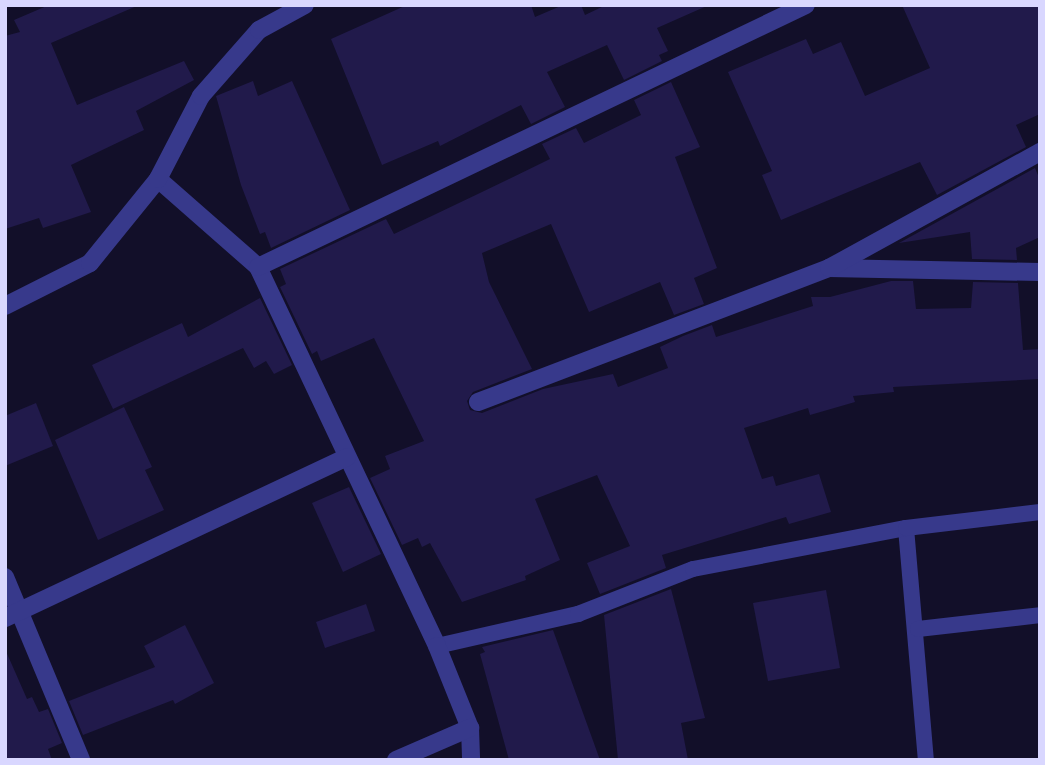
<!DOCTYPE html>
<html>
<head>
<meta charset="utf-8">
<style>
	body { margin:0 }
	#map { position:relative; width:1045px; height:765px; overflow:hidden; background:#120f29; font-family:"Fira Sans Condensed",sans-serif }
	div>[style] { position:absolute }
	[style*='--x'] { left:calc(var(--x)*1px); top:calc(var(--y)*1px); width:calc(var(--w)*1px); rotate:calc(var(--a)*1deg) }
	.building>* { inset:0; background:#211a4b }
	.service>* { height:16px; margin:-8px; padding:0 8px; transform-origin:8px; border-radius:8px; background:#37398b }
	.minor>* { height:18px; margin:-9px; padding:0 9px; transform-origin:9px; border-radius:9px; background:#37398b }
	span { translate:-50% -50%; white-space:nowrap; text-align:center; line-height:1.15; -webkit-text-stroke:6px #120f29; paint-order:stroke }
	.frame { position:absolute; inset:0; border:7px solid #d9d7ff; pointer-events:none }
</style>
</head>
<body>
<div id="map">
	<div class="building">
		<div style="clip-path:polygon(49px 5px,139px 5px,51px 43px,77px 105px,184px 61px,194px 80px,136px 111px,144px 130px,71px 165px,91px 212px,43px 228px,39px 218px,5px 229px,5px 36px,20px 32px,14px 20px)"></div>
		<div style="clip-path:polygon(407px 5px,531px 5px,535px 17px,563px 5px,581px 5px,585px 15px,606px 5px,709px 5px,657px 28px,668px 51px,659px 55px,662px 61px,624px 80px,607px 45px,547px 72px,565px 107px,531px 124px,521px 105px,440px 146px,438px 141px,382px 165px,331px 39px)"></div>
		<div style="clip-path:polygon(902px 5px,1040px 5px,1040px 114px,1016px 125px,1026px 147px,937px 195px,920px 162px,781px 220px,762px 175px,772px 171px,728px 72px,806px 39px,813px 54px,841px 42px,865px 96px,930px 68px)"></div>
		<div style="clip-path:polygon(253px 81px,258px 96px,292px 81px,350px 210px,271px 248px,265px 232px,260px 234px,241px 185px,216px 96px)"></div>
		<div style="clip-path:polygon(671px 82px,700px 147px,675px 157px,717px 268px,694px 278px,704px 304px,674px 315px,660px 282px,589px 312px,551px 224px,482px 253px,489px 282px,532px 369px,473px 392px,467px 401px,470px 410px,482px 413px,543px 389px,613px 374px,618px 387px,668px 368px,660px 347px,683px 336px,712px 325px,716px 337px,813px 306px,811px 297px,830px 297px,891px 281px,913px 281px,916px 309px,971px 308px,973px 282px,1018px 283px,1023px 350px,1040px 349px,1040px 379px,893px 387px,894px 392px,853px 396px,855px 402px,810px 415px,808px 408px,744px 428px,762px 479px,773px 476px,776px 486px,819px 474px,831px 512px,789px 524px,786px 517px,662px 555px,666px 568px,600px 594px,587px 563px,630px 546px,597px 475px,535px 499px,560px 560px,525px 576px,526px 580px,462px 602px,430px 543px,422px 547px,418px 538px,402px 545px,370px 478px,390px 469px,385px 456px,424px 441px,374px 338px,321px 361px,317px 351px,312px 354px,280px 287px,286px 284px,280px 269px,386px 219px,394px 234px,482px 192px,550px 159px,542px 144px,576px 128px,584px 143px,641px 115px,634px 100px)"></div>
		<div style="clip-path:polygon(1035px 168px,1040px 180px,1040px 237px,1016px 248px,1017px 260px,972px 259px,970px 232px,899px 243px)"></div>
		<div style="clip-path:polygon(260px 298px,292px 365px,274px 374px,266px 361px,254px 368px,243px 348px,113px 409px,92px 365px,182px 323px,188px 337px)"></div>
		<div style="clip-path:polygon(36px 403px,53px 446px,5px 466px,5px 416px)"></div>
		<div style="clip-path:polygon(124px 407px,152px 467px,145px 470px,164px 510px,98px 540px,55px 440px)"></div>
		<div style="clip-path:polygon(349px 487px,381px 554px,343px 572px,312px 503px)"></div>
		<div style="clip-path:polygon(671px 589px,705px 718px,681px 723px,688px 760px,618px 760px,604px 615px)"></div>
		<div style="clip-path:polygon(826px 590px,840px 668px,768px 681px,753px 603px)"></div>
		<div style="clip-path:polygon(366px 604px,375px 631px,325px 648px,316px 622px)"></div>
		<div style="clip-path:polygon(185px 625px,214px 683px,175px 704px,173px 700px,83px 735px,69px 701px,155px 667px,144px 646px)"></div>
		<div style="clip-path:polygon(553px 630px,600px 760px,509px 760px,480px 654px,485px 652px,482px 647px)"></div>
		<div style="clip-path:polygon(5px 649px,27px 699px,32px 697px,39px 712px,48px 709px,62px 743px,48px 749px,52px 760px,5px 760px)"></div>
	</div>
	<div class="service">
		<div style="--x:906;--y:528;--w:233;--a:85.1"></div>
		<div style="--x:918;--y:629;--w:123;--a:-6.5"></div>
		<div style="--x:437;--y:646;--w:145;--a:-12.8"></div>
		<div style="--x:578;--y:614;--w:123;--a:-21.4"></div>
		<div style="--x:693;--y:569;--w:217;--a:-10.9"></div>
		<div style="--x:906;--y:528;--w:135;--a:-6.8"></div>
	</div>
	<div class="minor">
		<div style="--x:158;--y:179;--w:133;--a:41.3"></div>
		<div style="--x:258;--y:267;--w:419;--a:64.7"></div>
		<div style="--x:437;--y:646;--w:88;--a:68.1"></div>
		<div style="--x:470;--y:728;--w:32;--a:88"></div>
		<div style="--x:258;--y:267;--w:607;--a:-25.55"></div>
		<div style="--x:829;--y:268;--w:211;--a:1.1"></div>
		<div style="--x:5;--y:306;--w:95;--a:-26.8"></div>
		<div style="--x:90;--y:263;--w:108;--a:-51"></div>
		<div style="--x:158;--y:179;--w:93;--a:-62.6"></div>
		<div style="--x:201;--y:96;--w:88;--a:-48.7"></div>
		<div style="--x:259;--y:30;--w:52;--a:-28.5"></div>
		<div style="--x:478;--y:402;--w:376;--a:-20.9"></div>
		<div style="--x:829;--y:268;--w:241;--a:-28.8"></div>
		<div style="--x:5;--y:577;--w:198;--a:67.4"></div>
		<div style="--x:5;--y:618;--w:378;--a:-25.2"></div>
		<div style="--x:396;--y:760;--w:81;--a:-23.4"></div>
	</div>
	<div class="frame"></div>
</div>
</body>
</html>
